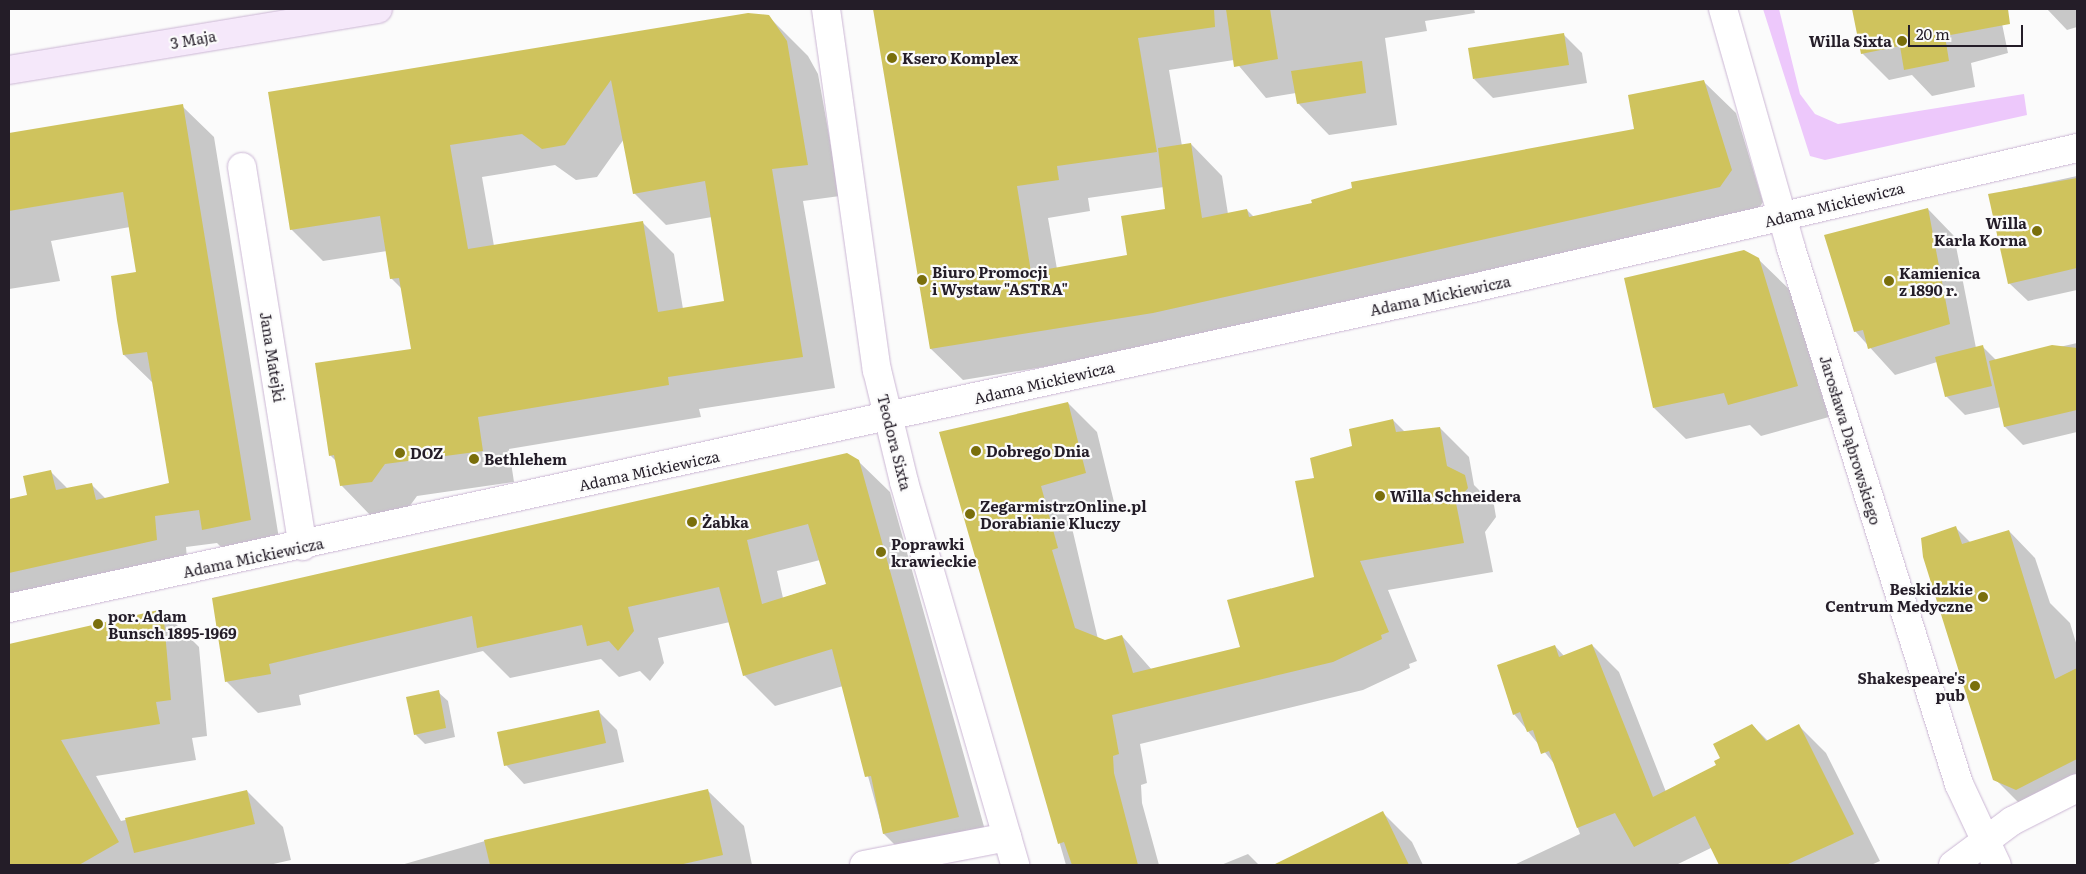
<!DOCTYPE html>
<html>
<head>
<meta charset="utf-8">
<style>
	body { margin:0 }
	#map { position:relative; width:2086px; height:874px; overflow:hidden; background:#fbfbfb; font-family:Literata,serif }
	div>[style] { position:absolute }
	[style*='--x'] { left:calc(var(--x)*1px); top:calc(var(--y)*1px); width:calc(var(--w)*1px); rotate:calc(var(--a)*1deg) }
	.green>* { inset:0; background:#edc8fb }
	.shadow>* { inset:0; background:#0003 }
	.building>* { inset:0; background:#cfc35d }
	.roads { filter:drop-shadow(0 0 1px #cbb6d4) drop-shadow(0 0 1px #cbb6d4) }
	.street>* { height:28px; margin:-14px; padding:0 14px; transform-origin:14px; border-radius:14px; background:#fff }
	.secondary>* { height:28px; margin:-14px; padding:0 14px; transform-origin:14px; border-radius:14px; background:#f5e8fa }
	.dots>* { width:14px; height:14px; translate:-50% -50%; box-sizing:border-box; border:2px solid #fbfbfb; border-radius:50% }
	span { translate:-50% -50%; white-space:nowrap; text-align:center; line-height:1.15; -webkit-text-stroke:4.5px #fbfbfb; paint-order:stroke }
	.street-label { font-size:15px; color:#241d28 }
	.poi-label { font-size:15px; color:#241d28; font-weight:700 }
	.right { translate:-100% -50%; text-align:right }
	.left { translate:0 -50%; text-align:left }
	.frame { position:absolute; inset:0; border:10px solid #241d28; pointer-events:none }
	.scale { position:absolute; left:1908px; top:25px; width:115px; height:22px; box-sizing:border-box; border:2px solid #241d28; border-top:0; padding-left:6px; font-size:15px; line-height:18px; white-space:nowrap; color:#241d28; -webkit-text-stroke:4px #fbfbfb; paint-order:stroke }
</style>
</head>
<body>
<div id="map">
	<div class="green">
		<div style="clip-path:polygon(1763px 9px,1779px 9px,1800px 94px,1815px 114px,1838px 124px,2024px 94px,2027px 115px,1825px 160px,1810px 156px)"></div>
	</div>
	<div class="shadow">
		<div style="clip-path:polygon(evenodd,875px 9px,1474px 9px,1475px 13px,1425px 21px,1427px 31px,1385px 38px,1397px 125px,1329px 135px,1298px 103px,1296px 93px,1266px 98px,1234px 60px,1169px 70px,1182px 146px,1191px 144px,1222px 176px,1228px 214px,1247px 210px,1254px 217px,1635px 130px,1704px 82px,1736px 113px,1763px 202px,1752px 219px,1185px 344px,963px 380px,931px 349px,875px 9px,1164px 187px,1167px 210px,1128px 256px,1057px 269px,1048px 218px,1090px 211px,1088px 198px,1164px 187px)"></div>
		<div style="clip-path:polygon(1853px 9px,1999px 9px,2008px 53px,1971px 63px,1975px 87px,1932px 96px,1912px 75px,1889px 80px,1862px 53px)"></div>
		<div style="clip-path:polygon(2047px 9px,2077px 9px,2077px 27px,2067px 30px)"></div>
		<div style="clip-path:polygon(evenodd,768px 16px,808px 56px,818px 74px,840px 196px,803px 201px,835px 388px,699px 409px,701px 417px,509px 449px,514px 482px,417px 496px,404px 514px,373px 518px,341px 485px,337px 462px,330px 455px,412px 350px,403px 290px,391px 278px,387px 251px,323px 261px,291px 229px,269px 93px,768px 16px,624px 139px,634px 193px,666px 225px,712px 217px,726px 302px,683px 309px,674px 254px,642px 222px,494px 246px,482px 177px,555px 165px,576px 180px,597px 177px,624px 139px)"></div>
		<div style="clip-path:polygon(1563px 34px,1582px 53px,1587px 83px,1493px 98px,1474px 79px)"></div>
		<div style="clip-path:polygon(182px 106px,214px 137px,281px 551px,235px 561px,217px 543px,186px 547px,188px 571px,9px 610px,9px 500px,28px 496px,51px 472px,68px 489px,91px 484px,106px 499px,170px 484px,154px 384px,124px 355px,137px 273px,130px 227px,51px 241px,60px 281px,9px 289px,9px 134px)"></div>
		<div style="clip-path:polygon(2077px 176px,2077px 290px,2028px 301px,2009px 283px,1989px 195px)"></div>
		<div style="clip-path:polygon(1928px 209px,1954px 236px,1976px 348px,1982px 346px,1997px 361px,2077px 343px,2077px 432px,2023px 445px,2005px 427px,2001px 407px,1965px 415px,1946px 396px,1937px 362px,1895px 375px,1855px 331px)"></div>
		<div style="clip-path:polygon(1758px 259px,1790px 290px,1829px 417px,1761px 436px,1750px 425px,1686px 439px,1654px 408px)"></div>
		<div style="clip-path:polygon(1068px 403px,1097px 432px,1114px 502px,1069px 515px,1098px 639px,1105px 642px,1122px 636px,1152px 670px,1241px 648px,1315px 578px,1315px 479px,1393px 420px,1405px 432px,1440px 428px,1469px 457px,1474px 485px,1494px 505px,1496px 517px,1485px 532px,1493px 572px,1388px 590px,1417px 661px,1409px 664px,1410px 668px,1363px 690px,1140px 744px,1147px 783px,1141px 785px,1142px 803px,1159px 865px,1066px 865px,941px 433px)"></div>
		<div style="clip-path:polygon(evenodd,858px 461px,890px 492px,990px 848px,915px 865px,884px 834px,843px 686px,775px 706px,744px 675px,730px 622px,658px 638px,664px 663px,650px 681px,640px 671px,619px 677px,601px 659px,510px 678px,483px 651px,299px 695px,301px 705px,258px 713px,227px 682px,214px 599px,858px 461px,820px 560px,827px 584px,783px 598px,777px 571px,820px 560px)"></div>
		<div style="clip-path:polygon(1956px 528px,1971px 543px,2009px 531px,2035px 558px,2050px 603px,2070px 623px,2077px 646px,2077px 799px,2022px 806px,1995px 779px)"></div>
		<div style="clip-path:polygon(163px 611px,199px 647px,207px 736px,192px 738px,196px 760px,96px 776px,121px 821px,247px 791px,283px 827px,291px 860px,269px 865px,9px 865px,9px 803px,24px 795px,9px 780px,9px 646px)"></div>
		<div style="clip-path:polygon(1592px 645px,1619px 672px,1666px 792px,1718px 766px,1752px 725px,1768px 741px,1799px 726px,1826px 753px,1880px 861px,1871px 865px,1722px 865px,1713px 847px,1676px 865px,1514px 865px,1580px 834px,1556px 766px,1514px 714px,1555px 646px,1564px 656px)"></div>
		<div style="clip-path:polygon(438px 692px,448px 701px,455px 737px,425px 744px,415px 734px)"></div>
		<div style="clip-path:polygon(598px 711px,617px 730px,624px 762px,524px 784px,506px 765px)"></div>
		<div style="clip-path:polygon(707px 790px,744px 826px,752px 865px,401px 865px,485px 841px)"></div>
		<div style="clip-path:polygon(1383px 813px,1412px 842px,1423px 865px,1276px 865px)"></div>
		<div style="clip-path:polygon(1248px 854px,1259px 865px,1221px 865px)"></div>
	</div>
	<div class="building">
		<div style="clip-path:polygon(873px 9px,1214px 9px,1215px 27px,1138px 38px,1157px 152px,1057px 166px,1059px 180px,1017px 186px,1031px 272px,1127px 255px,1121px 216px,1165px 209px,1158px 148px,1191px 143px,1202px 218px,1247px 209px,1249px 217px,1312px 203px,1311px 200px,1352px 188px,1351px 182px,1634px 129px,1628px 95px,1704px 80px,1732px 170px,1720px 187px,1153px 313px,930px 349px)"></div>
		<div style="clip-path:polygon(1226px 9px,1270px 9px,1278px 59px,1234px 67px)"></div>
		<div style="clip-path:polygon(1852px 9px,2008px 9px,2010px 24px,1945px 36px,1949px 61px,1904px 70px,1900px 46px,1861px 54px)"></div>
		<div style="clip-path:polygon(evenodd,748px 13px,769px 15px,787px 41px,808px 165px,772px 169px,803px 357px,668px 377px,669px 385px,478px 417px,483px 451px,385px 464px,372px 482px,340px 486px,334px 455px,329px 456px,315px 363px,411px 349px,399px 278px,390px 279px,380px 216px,290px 230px,268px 92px,748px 13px,611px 80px,633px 194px,705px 181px,724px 301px,658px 312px,643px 221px,468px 249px,450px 145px,522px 134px,542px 149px,565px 145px,611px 80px)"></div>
		<div style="clip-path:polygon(1564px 33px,1569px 65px,1473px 79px,1468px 48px)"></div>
		<div style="clip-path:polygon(1362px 61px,1366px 93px,1297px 104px,1291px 71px)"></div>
		<div style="clip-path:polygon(183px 104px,251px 520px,202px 530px,199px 510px,155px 516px,157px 540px,9px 573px,9px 499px,27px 495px,23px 476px,51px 470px,56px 490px,92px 483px,96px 500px,169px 483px,147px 352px,123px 355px,117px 320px,111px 276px,136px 272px,123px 192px,9px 211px,9px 133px)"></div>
		<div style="clip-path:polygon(2077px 178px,2077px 268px,2008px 284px,1988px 194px)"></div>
		<div style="clip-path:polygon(1928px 208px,1950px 324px,1868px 349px,1863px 330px,1854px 332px,1824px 235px)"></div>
		<div style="clip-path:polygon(1744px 250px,1759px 258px,1798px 386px,1728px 405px,1724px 393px,1653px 408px,1624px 278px)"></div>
		<div style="clip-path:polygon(1983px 345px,1992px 386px,1945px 397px,1935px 357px)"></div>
		<div style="clip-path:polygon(2052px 345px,2077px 348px,2077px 410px,2004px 427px,1989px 361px)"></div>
		<div style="clip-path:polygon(1068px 402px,1086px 473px,1041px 486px,1058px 548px,1052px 550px,1075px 628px,1105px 640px,1122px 635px,1133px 673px,1240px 647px,1227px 600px,1314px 577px,1295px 481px,1314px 478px,1310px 458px,1352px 446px,1349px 429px,1393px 419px,1396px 432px,1440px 427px,1447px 466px,1465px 475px,1468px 488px,1456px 503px,1464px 543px,1360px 561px,1389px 632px,1381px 635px,1382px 639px,1333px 662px,1112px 715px,1119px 754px,1113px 756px,1114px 773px,1138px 865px,1072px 865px,1064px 842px,1058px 844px,939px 432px)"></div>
		<div style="clip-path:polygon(evenodd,847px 453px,859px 460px,959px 817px,883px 834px,871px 776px,865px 777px,832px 649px,743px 676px,719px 587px,628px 607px,634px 631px,618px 651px,609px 641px,587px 646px,582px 625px,477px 648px,472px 616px,269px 664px,271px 674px,225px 682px,212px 598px,847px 453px,808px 524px,826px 584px,762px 604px,747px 540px,808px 524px)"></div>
		<div style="clip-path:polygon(1956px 526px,1962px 544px,2009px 530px,2055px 679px,2077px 668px,2077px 759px,2016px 790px,1993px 780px,1923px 557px,1921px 538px)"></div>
		<div style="clip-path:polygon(163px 609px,171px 700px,156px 702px,160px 724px,61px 740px,119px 842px,79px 865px,9px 865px,9px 644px)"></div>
		<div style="clip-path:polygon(1592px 644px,1653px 797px,1716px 765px,1714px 761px,1720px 758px,1713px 744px,1752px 724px,1766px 741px,1799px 724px,1854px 834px,1786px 865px,1719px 865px,1695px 816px,1634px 847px,1615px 813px,1577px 828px,1549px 751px,1541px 754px,1533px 730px,1527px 732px,1520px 712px,1513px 715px,1497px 665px,1555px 645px,1559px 657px)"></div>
		<div style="clip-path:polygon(439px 690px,446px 728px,414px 735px,406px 697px)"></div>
		<div style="clip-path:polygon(599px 710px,606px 743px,504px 766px,497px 732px)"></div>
		<div style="clip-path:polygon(708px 789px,723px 855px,679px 865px,490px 865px,484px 840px)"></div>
		<div style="clip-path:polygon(247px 790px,255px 824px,134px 853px,125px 818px)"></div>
		<div style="clip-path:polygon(1383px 811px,1409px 865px,1273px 865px)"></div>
	</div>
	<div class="roads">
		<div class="street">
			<div style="--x:826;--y:9;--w:365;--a:82"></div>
			<div style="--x:877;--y:370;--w:115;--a:76.4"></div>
			<div style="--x:904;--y:482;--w:399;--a:73.8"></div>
			<div style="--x:1723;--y:9;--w:248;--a:74.1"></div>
			<div style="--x:1791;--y:248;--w:562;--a:72.6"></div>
			<div style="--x:1959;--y:784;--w:89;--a:64.9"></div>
			<div style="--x:242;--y:167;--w:384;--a:80.9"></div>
			<div style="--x:9;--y:608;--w:1499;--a:-12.33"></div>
			<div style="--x:1473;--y:288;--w:620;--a:-13.05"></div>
			<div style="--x:864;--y:865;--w:146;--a:-11.1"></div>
			<div style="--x:1953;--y:865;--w:74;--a:-36.7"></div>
			<div style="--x:2012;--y:821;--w:73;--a:-26.9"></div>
		</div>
		<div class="secondary">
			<div style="--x:9;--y:70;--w:374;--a:-9.4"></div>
		</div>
	</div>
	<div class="dots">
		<div style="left:1902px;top:41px;background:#7a6f0c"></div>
		<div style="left:892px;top:58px;background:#7a6f0c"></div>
		<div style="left:2037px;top:231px;background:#7a6f0c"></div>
		<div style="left:922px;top:280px;background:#7a6f0c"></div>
		<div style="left:1889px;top:281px;background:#7a6f0c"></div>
		<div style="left:976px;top:451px;background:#7a6f0c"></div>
		<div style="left:400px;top:453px;background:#7a6f0c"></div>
		<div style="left:474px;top:459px;background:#7a6f0c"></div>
		<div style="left:1380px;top:496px;background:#7a6f0c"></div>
		<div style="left:970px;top:514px;background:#7a6f0c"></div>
		<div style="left:692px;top:522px;background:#7a6f0c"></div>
		<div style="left:881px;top:552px;background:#7a6f0c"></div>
		<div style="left:1983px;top:597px;background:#7a6f0c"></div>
		<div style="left:98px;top:624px;background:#7a6f0c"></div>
		<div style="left:1975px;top:686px;background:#7a6f0c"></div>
	</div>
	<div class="street-label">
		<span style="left:193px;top:39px;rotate:-10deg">3 Maja</span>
		<span style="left:1834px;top:204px;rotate:-14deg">Adama Mickiewicza</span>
		<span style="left:1440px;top:295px;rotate:-12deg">Adama Mickiewicza</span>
		<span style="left:273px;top:357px;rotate:81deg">Jana Matejki</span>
		<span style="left:1044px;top:382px;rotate:-13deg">Adama Mickiewicza</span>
		<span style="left:1851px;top:440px;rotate:73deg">Jarosława Dąbrowskiego</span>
		<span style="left:895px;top:442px;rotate:76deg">Teodora Sixta</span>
		<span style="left:649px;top:470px;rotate:-12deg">Adama Mickiewicza</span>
		<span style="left:253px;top:557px;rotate:-12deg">Adama Mickiewicza</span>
	</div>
	<div class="poi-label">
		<span class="right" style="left:1892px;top:41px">Willa Sixta</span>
		<span class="left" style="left:902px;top:58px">Ksero Komplex</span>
		<span class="right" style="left:2027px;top:231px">Willa<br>Karla Korna</span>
		<span class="left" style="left:932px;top:280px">Biuro Promocji<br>i Wystaw "ASTRA"</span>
		<span class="left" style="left:1899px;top:281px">Kamienica<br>z 1890 r.</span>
		<span class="left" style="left:986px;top:451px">Dobrego Dnia</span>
		<span class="left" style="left:410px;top:453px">DOZ</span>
		<span class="left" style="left:484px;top:459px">Bethlehem</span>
		<span class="left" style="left:1390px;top:496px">Willa Schneidera</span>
		<span class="left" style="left:980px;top:514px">ZegarmistrzOnline.pl<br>Dorabianie Kluczy</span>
		<span class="left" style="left:702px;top:522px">Żabka</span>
		<span class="left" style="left:891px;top:552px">Poprawki<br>krawieckie</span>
		<span class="right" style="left:1973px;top:597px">Beskidzkie<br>Centrum Medyczne</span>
		<span class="left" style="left:108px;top:624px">por. Adam<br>Bunsch 1895-1969</span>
		<span class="right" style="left:1965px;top:686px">Shakespeare's<br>pub</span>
	</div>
	<div class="frame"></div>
	<div class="scale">20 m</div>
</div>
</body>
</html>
